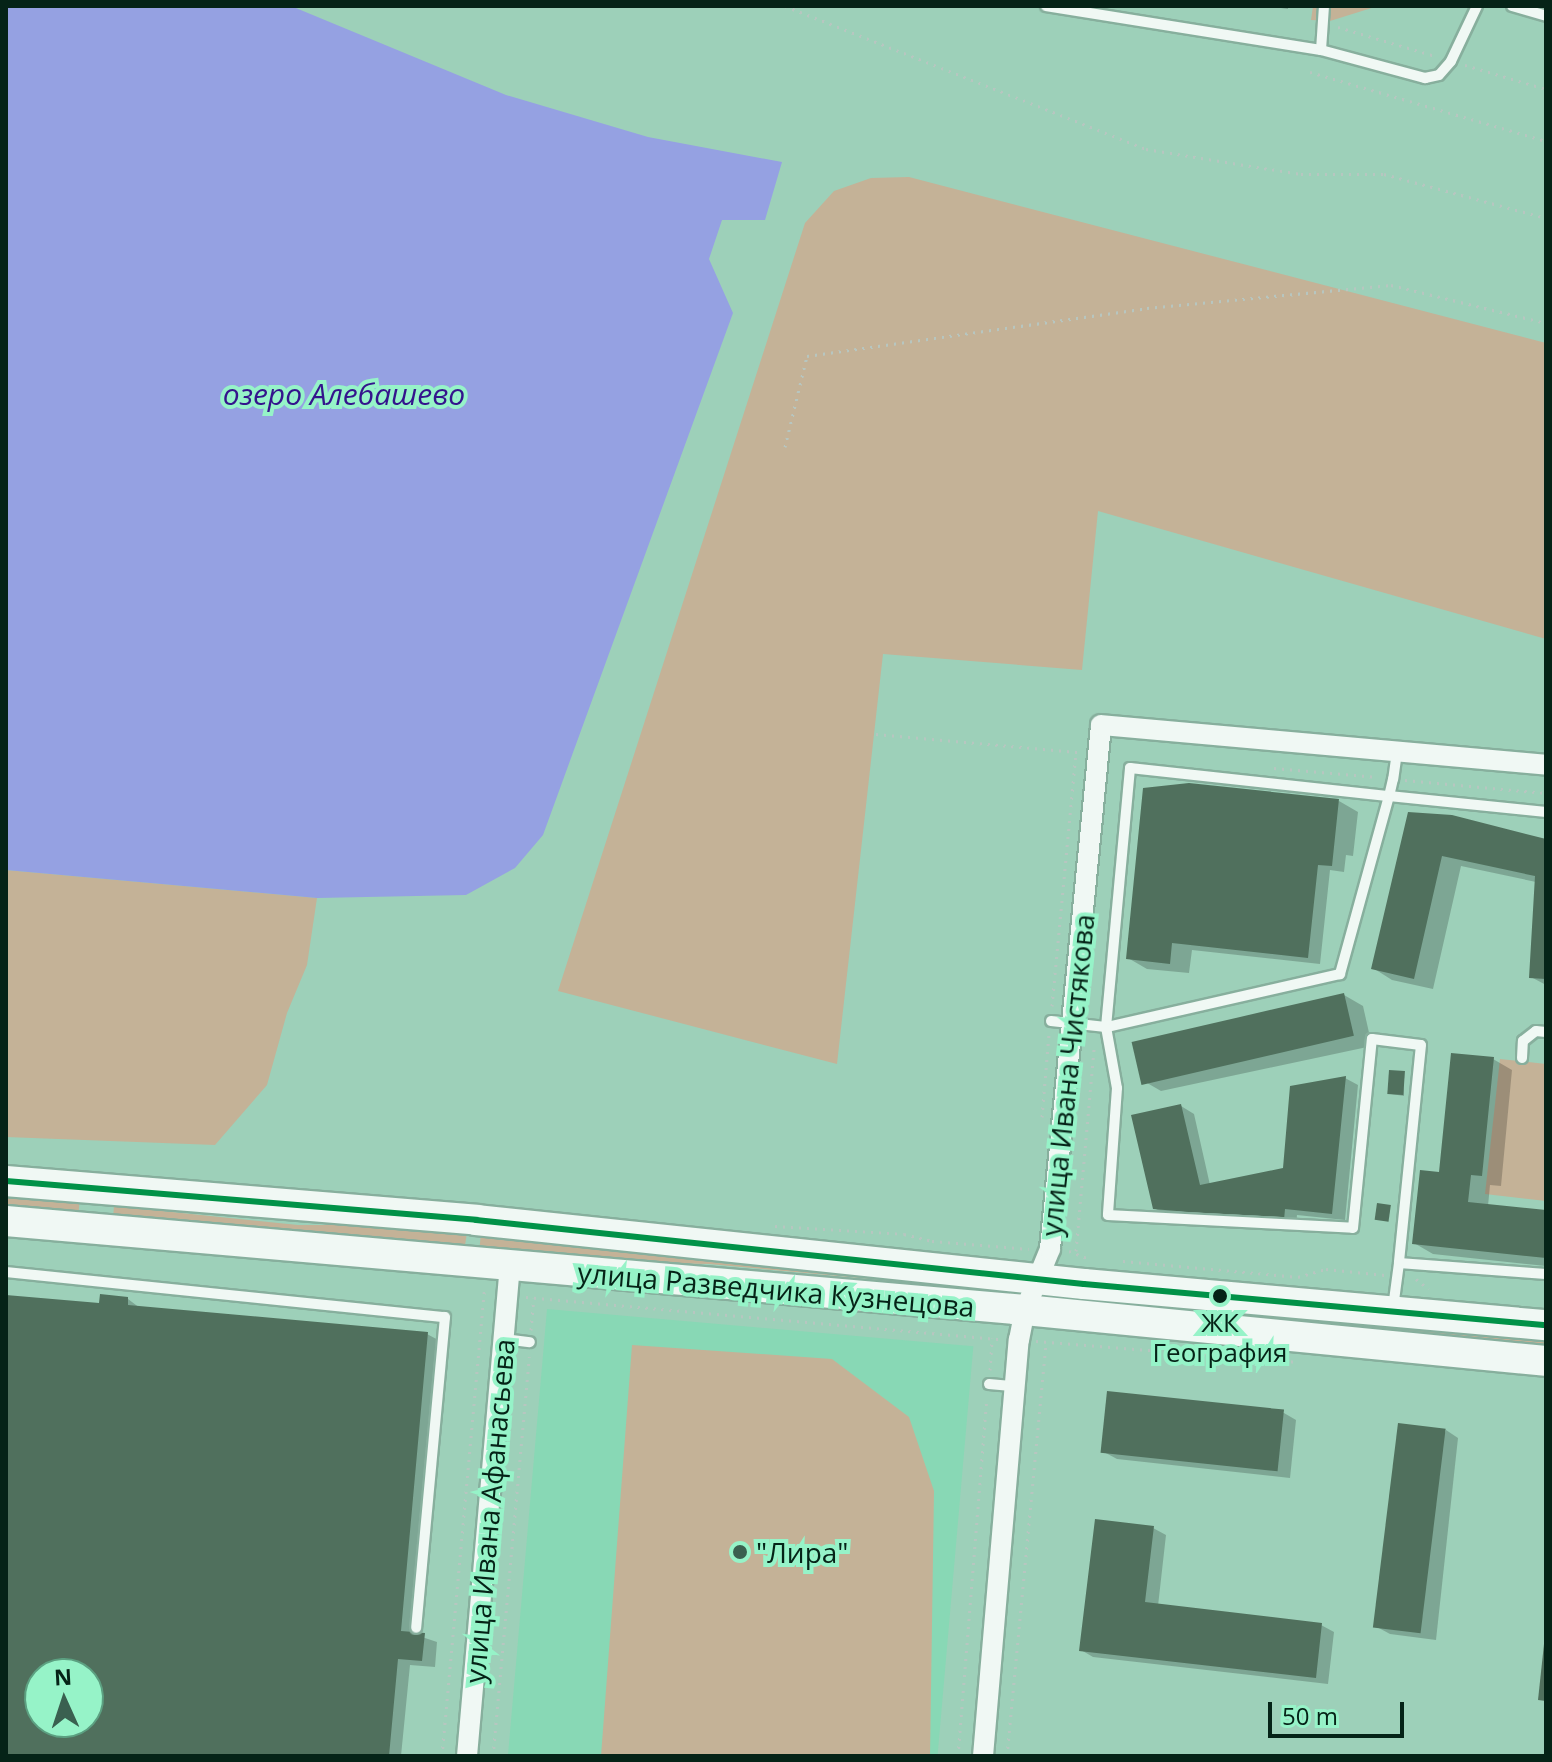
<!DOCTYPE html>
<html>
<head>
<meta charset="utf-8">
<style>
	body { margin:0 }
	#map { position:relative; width:1552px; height:1762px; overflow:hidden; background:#9dd0b9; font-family:"Open Sans",sans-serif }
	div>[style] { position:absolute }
	.built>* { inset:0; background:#88d8b5; transform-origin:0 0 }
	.green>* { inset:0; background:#c4b297; transform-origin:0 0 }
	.water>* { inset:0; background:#95a1e2 }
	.shadow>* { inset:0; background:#0003 }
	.building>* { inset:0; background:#50705d; transform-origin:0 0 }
	.path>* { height:3px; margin-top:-1.5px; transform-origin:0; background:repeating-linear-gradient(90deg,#b7c6c0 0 2px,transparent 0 8px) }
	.roads { filter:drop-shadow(2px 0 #87af9d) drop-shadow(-2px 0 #87af9d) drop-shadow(0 2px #87af9d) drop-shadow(0 -2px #87af9d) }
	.lane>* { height:10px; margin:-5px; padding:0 5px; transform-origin:5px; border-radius:5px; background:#f0f8f4 }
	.street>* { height:20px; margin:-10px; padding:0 10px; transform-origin:10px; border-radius:10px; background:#f0f8f4 }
	.secondary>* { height:30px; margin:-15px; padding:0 15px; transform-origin:15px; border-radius:15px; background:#f0f8f4 }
	.bus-1>* { height:6px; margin:-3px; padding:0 3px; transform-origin:3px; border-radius:3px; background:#019248 }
	.dots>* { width:22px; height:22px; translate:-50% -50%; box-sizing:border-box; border:4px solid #96f3c8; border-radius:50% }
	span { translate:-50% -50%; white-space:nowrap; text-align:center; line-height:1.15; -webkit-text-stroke:8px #96f3c8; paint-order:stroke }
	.bus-label { font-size:26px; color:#052317 }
	.street-label { font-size:28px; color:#052317 }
	.poi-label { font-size:28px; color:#052317 }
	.left { translate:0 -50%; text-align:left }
	.water-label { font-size:30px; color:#34148c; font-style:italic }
	.frame { position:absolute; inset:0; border:8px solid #052317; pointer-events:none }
	.north { position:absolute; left:24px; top:1658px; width:80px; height:80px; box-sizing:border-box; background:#96f3c8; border:2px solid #5ca081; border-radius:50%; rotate:357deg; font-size:22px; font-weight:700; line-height:32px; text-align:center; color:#052317 }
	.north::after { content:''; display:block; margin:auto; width:28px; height:36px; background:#3a6050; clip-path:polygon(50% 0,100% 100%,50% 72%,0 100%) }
	.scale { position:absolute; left:1268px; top:1702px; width:136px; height:36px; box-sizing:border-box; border:4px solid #052317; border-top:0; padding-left:10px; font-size:24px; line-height:28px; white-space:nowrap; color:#052317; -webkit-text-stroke:6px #96f3c8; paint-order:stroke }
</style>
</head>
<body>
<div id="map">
	<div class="built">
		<i style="left:547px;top:1309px;width:428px;height:449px;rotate:5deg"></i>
	</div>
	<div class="green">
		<i style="clip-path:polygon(1313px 6px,1378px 6px,1330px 21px,1311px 20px)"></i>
		<i style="clip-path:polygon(909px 177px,1546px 343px,1546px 639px,1098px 511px,1082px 670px,883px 654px,837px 1064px,558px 991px,805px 223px,834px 191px,871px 178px)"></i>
		<i style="clip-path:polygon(6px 870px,317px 898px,307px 965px,287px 1013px,267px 1085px,215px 1145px,6px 1137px)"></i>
		<i style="clip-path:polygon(1500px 1059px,1546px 1064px,1546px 1201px,1485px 1194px)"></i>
		<i style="left:6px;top:1193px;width:74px;height:16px;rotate:5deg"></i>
		<i style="clip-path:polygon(114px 1206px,298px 1225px,388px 1225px,467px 1233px,464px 1251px,113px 1218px)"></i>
		<i style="clip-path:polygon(481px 1234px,979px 1281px,979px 1289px,709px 1264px,577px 1261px,479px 1252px)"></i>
		<i style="clip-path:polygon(1090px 1296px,1359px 1324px,1546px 1333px,1546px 1350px,1089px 1308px)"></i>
		<i style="clip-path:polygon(632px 1345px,832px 1359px,909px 1417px,934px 1491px,930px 1756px,601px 1756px)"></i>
	</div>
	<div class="water">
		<i style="clip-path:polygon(6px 6px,291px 6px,506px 95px,648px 137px,782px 162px,765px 220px,722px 220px,709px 259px,733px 313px,543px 835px,515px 868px,466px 895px,317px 898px,6px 870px)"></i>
	</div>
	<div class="shadow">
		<i style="clip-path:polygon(1266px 6px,1288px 6px,1288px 9px)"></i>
		<i style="clip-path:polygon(1339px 801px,1358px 812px,1353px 856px,1346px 855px,1344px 872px,1330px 870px,1320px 964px,1192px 950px,1189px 973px,1147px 969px,1128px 958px)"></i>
		<i style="clip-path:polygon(1410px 815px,1546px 841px,1546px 985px,1531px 977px,1536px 882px,1461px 866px,1433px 989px,1392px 980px,1373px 968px)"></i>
		<i style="clip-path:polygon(1344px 995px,1363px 1006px,1372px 1046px,1161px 1091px,1142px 1080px)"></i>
		<i style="clip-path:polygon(1493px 1059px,1512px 1070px,1501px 1186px,1490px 1185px,1488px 1206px,1546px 1212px,1546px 1266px,1433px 1254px,1414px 1243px)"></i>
		<i style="clip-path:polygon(1404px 1073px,1404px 1096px,1391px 1094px)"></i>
		<i style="clip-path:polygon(1345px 1078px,1358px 1085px,1345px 1220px,1297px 1215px,1296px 1226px,1167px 1215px,1154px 1208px,1181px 1106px,1194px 1114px,1210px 1185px,1285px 1169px)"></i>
		<i style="clip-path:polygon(evenodd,6px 1297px,101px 1305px,128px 1299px,140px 1308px,427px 1334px,440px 1341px,413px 1634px,437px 1642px,435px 1667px,410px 1665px,401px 1756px,6px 1756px,6px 1297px,40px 1674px,88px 1674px,88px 1722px,40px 1722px,40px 1674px)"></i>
		<i style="clip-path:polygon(1284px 1413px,1296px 1420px,1290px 1478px,1117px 1459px,1104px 1452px)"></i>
		<i style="clip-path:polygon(1446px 1430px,1458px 1438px,1436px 1640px,1390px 1634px,1377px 1627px)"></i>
		<i style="clip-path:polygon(1153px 1528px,1166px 1535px,1158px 1606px,1321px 1625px,1334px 1632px,1328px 1684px,1093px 1657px,1081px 1650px)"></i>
	</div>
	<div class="building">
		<i style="clip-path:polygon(1189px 783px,1339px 799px,1332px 866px,1318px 865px,1308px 958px,1172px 943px,1170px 964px,1126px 959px,1143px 788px)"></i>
		<i style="clip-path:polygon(1408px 812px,1452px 815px,1546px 839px,1546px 979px,1529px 978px,1535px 876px,1442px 856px,1414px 979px,1371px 969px)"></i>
		<i style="left:1344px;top:993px;width:44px;height:218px;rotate:77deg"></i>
		<i style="clip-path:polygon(1451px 1053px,1494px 1057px,1482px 1176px,1471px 1175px,1468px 1202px,1546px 1210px,1546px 1258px,1412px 1244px,1420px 1170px,1439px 1172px)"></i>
		<i style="left:1389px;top:1070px;width:16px;height:24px;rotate:4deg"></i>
		<i style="clip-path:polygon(1346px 1076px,1332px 1214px,1285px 1209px,1284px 1220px,1153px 1209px,1131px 1115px,1181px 1104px,1200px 1185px,1283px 1168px,1290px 1086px)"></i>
		<i style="left:1377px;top:1203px;width:14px;height:17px;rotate:8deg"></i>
		<i style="clip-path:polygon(evenodd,100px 1294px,128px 1297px,128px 1305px,428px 1332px,401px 1631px,425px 1633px,422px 1661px,398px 1659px,389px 1756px,6px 1756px,6px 1295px,99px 1303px,100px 1294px,40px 1674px,88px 1674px,88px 1722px,40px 1722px,40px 1674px)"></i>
		<i style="left:1107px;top:1391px;width:178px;height:62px;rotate:6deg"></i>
		<i style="left:1398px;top:1423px;width:48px;height:206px;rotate:7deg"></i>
		<i style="clip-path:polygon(1095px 1519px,1154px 1526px,1145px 1602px,1322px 1623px,1316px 1678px,1079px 1651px)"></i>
		<i style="clip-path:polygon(1544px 1644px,1546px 1644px,1546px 1701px,1538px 1700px)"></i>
	</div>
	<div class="path">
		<i style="left:785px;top:6px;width:388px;rotate:21.6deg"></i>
		<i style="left:1146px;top:149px;width:157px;rotate:9.2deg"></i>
		<i style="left:1301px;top:174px;width:83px"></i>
		<i style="left:1384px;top:174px;width:168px;rotate:15.2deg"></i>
		<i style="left:1338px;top:27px;width:101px;rotate:16.6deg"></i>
		<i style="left:1465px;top:65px;width:84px;rotate:16.5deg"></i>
		<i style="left:1310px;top:72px;width:246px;rotate:16.3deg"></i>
		<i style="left:785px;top:447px;width:94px;rotate:-76.4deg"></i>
		<i style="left:807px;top:356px;width:343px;rotate:-8deg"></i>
		<i style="left:1147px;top:308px;width:245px;rotate:-5.4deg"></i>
		<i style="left:1391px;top:285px;width:160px;rotate:13.8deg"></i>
		<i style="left:876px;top:734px;width:204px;rotate:5.1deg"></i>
		<i style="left:1274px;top:768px;width:104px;rotate:4.9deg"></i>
		<i style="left:1405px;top:780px;width:142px;rotate:5.3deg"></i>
		<i style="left:1052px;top:1006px;width:255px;rotate:-84.6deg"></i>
		<i style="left:1042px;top:1117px;width:84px;rotate:-85.2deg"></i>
		<i style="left:775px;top:1226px;width:129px;rotate:3.5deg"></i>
		<i style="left:904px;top:1234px;width:29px;rotate:14deg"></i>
		<i style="left:932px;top:1241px;width:97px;rotate:4.7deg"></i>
		<i style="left:1069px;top:1251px;width:19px;rotate:21deg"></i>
		<i style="left:1076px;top:1251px;width:204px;rotate:-84.9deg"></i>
		<i style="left:1123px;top:1261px;width:176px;rotate:5.2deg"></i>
		<i style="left:1298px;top:1277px;width:29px;rotate:-16deg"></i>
		<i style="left:1326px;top:1269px;width:59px;rotate:5.8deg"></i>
		<i style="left:1416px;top:1279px;width:16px;rotate:38deg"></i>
		<i style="left:526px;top:1297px;width:476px;rotate:5.1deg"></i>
		<i style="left:531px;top:1330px;width:32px;rotate:-85deg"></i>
		<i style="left:1036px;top:1341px;width:260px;rotate:4.6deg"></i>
		<i style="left:990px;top:1370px;width:32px;rotate:-86deg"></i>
		<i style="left:442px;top:1756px;width:468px;rotate:-84.8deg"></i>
		<i style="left:493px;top:1756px;width:401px;rotate:-84.8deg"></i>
		<i style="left:958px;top:1756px;width:359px;rotate:-85.4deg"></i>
		<i style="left:1007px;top:1756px;width:416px;rotate:-84.6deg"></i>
	</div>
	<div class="roads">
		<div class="lane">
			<i style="left:1046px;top:6px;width:278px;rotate:9.1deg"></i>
			<i style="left:1321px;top:50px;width:108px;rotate:15.1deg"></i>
			<i style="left:1425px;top:78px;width:14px;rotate:-12deg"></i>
			<i style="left:1439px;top:75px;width:18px;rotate:-49deg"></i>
			<i style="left:1451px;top:61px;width:61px;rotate:-64.7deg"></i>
			<i style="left:1512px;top:6px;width:35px;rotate:16deg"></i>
			<i style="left:1321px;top:50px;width:44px;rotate:-86.1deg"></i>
			<i style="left:1397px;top:752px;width:27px;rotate:98deg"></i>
			<i style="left:1393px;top:779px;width:17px;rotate:103deg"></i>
			<i style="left:1389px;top:796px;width:185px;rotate:105.4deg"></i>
			<i style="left:1340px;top:974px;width:240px;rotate:167.2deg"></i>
			<i style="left:1106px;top:1027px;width:260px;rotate:-84.7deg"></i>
			<i style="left:1130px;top:768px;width:261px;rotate:6.2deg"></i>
			<i style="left:1389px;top:796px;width:158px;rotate:5.8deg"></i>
			<i style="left:1051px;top:1021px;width:55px;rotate:6.2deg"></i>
			<i style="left:1106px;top:1027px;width:62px;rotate:79.8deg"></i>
			<i style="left:1117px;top:1088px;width:127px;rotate:94.1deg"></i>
			<i style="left:1108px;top:1215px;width:245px;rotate:3deg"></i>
			<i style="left:1353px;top:1228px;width:190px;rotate:-84.3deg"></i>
			<i style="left:1372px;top:1039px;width:49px;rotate:7deg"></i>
			<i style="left:1421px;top:1045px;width:219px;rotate:95.8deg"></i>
			<i style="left:1399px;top:1263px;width:147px;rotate:4.3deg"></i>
			<i style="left:1522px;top:1058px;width:17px;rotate:-87deg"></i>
			<i style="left:1523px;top:1041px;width:16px;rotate:-38deg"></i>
			<i style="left:1536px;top:1031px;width:10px;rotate:6deg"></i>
			<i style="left:6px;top:1272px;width:441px;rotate:5.9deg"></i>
			<i style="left:445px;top:1317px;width:312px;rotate:95.3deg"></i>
			<i style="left:1393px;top:1308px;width:45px;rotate:-82.4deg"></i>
			<i style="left:504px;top:1339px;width:26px;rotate:7deg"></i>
			<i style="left:989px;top:1384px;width:25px;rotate:5deg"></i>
		</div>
		<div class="street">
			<i style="left:467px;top:1756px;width:491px;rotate:-85deg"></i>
			<i style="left:983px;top:1756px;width:418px;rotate:-85.1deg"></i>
			<i style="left:1019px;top:1340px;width:31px;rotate:-79deg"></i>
			<i style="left:1025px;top:1310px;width:66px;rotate:-67.7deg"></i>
			<i style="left:1050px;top:1249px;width:526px;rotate:-84.44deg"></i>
			<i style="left:1101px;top:725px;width:447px;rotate:5.1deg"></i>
		</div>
		<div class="secondary">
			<i style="left:6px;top:1181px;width:472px;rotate:4.7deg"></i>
			<i style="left:476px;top:1220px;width:611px;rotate:6.01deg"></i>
			<i style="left:1084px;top:1284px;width:464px;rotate:5.1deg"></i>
			<i style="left:6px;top:1221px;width:1023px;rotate:4.99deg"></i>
			<i style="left:1025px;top:1310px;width:523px;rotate:5.59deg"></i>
		</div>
	</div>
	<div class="bus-1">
		<i style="left:6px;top:1181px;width:472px;rotate:4.7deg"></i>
		<i style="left:476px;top:1220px;width:611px;rotate:6.01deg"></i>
		<i style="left:1084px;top:1284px;width:464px;rotate:5.1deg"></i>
	</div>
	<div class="dots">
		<i style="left:1220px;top:1296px;background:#052317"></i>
		<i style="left:740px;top:1552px;background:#3a6050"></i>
	</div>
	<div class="bus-label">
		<span style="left:1220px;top:1338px">ЖК<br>География</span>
	</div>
	<div class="street-label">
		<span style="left:1067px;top:1075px;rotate:-84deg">улица Ивана Чистякова</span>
		<span style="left:776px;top:1289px;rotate:5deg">улица Разведчика Кузнецова</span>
		<span style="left:489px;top:1511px;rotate:-85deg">улица Ивана Афанасьева</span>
	</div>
	<div class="poi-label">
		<span class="left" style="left:756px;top:1552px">"Лира"</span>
	</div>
	<div class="water-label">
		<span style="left:344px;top:394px">озеро Алебашево</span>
	</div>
	<div class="frame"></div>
	<div class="north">N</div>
	<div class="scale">50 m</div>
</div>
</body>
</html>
